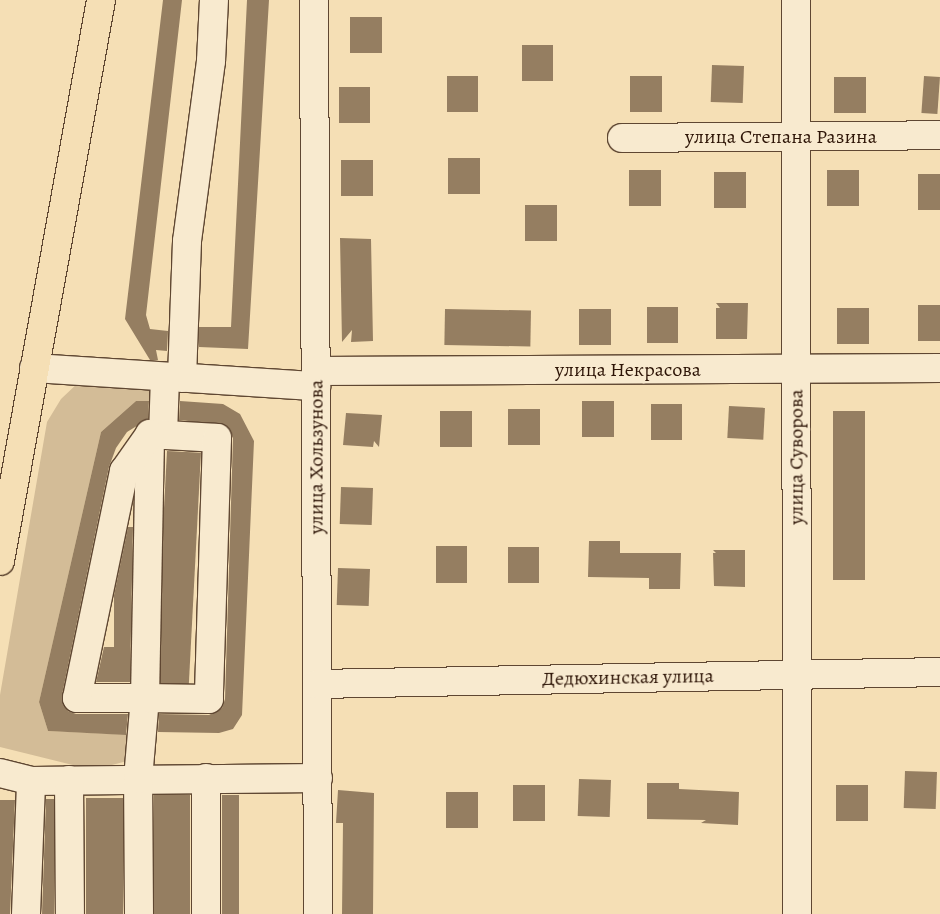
<!DOCTYPE html>
<html>
<head>
<meta charset="utf-8">
<style>
	body { margin:0 }
	#map { position:relative; width:940px; height:914px; overflow:hidden; background:#f5dfb5; font-family:Alegreya,serif }
	div>[style] { position:absolute }
	.green>* { inset:0; background:#d3bc97 }
	.building>* { inset:0; background:#957e61; transform-origin:0 0 }
	.roads { filter:drop-shadow(1px 0 #5f4732) drop-shadow(-1px 0 #5f4732) drop-shadow(0 1px #5f4732) drop-shadow(0 -1px #5f4732) }
	.minor>* { height:28px; margin:-14px; padding:0 14px; transform-origin:14px; border-radius:14px; background:#f8eacf }
	.major>* { height:28px; margin:-14px; padding:0 14px; transform-origin:14px; border-radius:14px; background:#f5dfb5 }
	span { translate:-50% -50%; white-space:nowrap; text-align:center; line-height:1.15; -webkit-text-stroke:4px #f8eacf; paint-order:stroke }
	.street-label { font-size:20px; color:#2d1406 }
</style>
</head>
<body>
<div id="map">
	<div class="green">
		<i style="clip-path:polygon(79px 382px,148px 387px,156px 402px,136px 401px,101px 432px,39px 702px,48px 731px,133px 735px,127px 761px,93px 770px,0 747px,0 695px,47px 422px,61px 399px)"></i>
	</div>
	<div class="building">
		<i style="clip-path:polygon(163px 0,182px 0,146px 315px,150px 329px,168px 331px,167px 351px,156px 350px,158px 360px,150px 360px,125px 319px)"></i>
		<i style="clip-path:polygon(247px 0,269px 0,248px 349px,199px 347px,199px 327px,231px 327px)"></i>
		<i style="left:350px;top:17px;width:32px;height:36px"></i>
		<i style="left:522px;top:45px;width:31px;height:36px"></i>
		<i style="left:712px;top:65px;width:32px;height:37px;rotate:2deg"></i>
		<i style="left:447px;top:76px;width:31px;height:36px"></i>
		<i style="left:630px;top:76px;width:32px;height:36px"></i>
		<i style="left:924px;top:76px;width:16px;height:37px;rotate:4deg"></i>
		<i style="left:834px;top:77px;width:32px;height:36px"></i>
		<i style="left:339px;top:87px;width:31px;height:36px"></i>
		<i style="left:448px;top:158px;width:32px;height:36px"></i>
		<i style="left:341px;top:160px;width:32px;height:36px"></i>
		<i style="left:629px;top:170px;width:32px;height:36px"></i>
		<i style="left:827px;top:170px;width:32px;height:36px"></i>
		<i style="left:714px;top:172px;width:32px;height:36px"></i>
		<i style="left:918px;top:174px;width:22px;height:36px"></i>
		<i style="left:525px;top:205px;width:32px;height:36px"></i>
		<i style="clip-path:polygon(340px 238px,371px 239px,373px 341px,351px 342px,352px 330px,342px 342px)"></i>
		<i style="clip-path:polygon(716px 303px,748px 303px,747px 339px,716px 339px,716px 308px,720px 308px)"></i>
		<i style="left:918px;top:305px;width:22px;height:36px"></i>
		<i style="left:647px;top:307px;width:31px;height:36px"></i>
		<i style="left:837px;top:308px;width:32px;height:36px"></i>
		<i style="left:445px;top:309px;width:86px;height:36px;rotate:1deg"></i>
		<i style="left:579px;top:309px;width:32px;height:36px"></i>
		<i style="clip-path:polygon(136px 401px,149px 401px,148px 419px,127px 432px,116px 448px,109px 467px,62px 695px,68px 711px,76px 714px,128px 714px,126px 735px,48px 731px,39px 702px,101px 432px)"></i>
		<i style="clip-path:polygon(180px 401px,223px 404px,240px 414px,254px 441px,242px 715px,233px 729px,219px 733px,158px 732px,159px 714px,209px 715px,222px 708px,225px 699px,233px 438px,225px 425px,179px 420px)"></i>
		<i style="left:582px;top:401px;width:32px;height:36px"></i>
		<i style="left:651px;top:404px;width:31px;height:36px"></i>
		<i style="left:729px;top:406px;width:36px;height:32px;rotate:3deg"></i>
		<i style="left:508px;top:409px;width:32px;height:36px"></i>
		<i style="left:440px;top:411px;width:32px;height:36px"></i>
		<i style="left:833px;top:411px;width:32px;height:169px"></i>
		<i style="clip-path:polygon(346px 413px,382px 415px,379px 447px,374px 441px,373px 447px,343px 445px)"></i>
		<i style="left:167px;top:451px;width:34px;height:232px;rotate:3deg"></i>
		<i style="left:341px;top:487px;width:32px;height:37px;rotate:2deg"></i>
		<i style="clip-path:polygon(128px 527px,133px 527px,130px 682px,96px 682px,104px 647px,114px 647px,114px 595px)"></i>
		<i style="clip-path:polygon(589px 541px,620px 541px,620px 553px,681px 553px,680px 589px,649px 589px,649px 578px,588px 577px)"></i>
		<i style="left:436px;top:546px;width:31px;height:37px"></i>
		<i style="left:508px;top:547px;width:31px;height:36px"></i>
		<i style="clip-path:polygon(713px 550px,745px 550px,745px 587px,714px 586px,713px 553px,716px 553px)"></i>
		<i style="left:338px;top:568px;width:32px;height:37px;rotate:2deg"></i>
		<i style="left:905px;top:771px;width:32px;height:37px;rotate:2deg"></i>
		<i style="left:579px;top:779px;width:32px;height:37px;rotate:2deg"></i>
		<i style="clip-path:polygon(647px 783px,679px 783px,679px 789px,739px 792px,738px 825px,701px 823px,706px 820px,647px 819px)"></i>
		<i style="left:513px;top:785px;width:32px;height:36px"></i>
		<i style="left:836px;top:785px;width:32px;height:36px"></i>
		<i style="clip-path:polygon(338px 790px,374px 793px,373px 914px,342px 914px,343px 823px,336px 823px)"></i>
		<i style="left:446px;top:792px;width:32px;height:36px"></i>
		<i style="left:154px;top:795px;width:36px;height:119px"></i>
		<i style="left:222px;top:795px;width:17px;height:119px"></i>
		<i style="left:86px;top:798px;width:37px;height:116px"></i>
		<i style="clip-path:polygon(46px 799px,54px 799px,54px 914px,42px 914px)"></i>
		<i style="clip-path:polygon(0 800px,15px 800px,10px 914px,0 914px)"></i>
	</div>
	<div class="roads">
		<div class="minor">
			<i style="left:314px;top:0;width:914px;rotate:89.75deg"></i>
			<i style="left:796px;top:0;width:914px;rotate:89.94deg"></i>
			<i style="left:622px;top:138px;width:318px;rotate:-0.5deg"></i>
			<i style="left:34px;top:368px;width:283px;rotate:3.7deg"></i>
			<i style="left:316px;top:371px;width:624px;rotate:-0.28deg"></i>
			<i style="left:182px;top:378px;width:137px;rotate:-87.9deg"></i>
			<i style="left:187px;top:241px;width:182px;rotate:-82.4deg"></i>
			<i style="left:211px;top:61px;width:61px;rotate:-87.2deg"></i>
			<i style="left:163px;top:435px;width:58px;rotate:-88deg"></i>
			<i style="left:317px;top:684px;width:623px;rotate:-1.1deg"></i>
			<i style="left:0;top:773px;width:32px;rotate:14deg"></i>
			<i style="left:31px;top:781px;width:287px;rotate:-0.6deg"></i>
			<i style="left:206px;top:778px;width:136px;rotate:90deg"></i>
			<i style="left:69px;top:780px;width:134px;rotate:89.6deg"></i>
			<i style="left:26px;top:914px;width:133px;rotate:-87.8deg"></i>
			<i style="left:139px;top:914px;width:135px;rotate:-90.4deg"></i>
			<i style="left:138px;top:779px;width:81px;rotate:-85.1deg"></i>
			<i style="left:145px;top:698px;width:264px;rotate:-88.9deg"></i>
			<i style="left:150px;top:434px;width:67px;rotate:3.4deg"></i>
			<i style="left:217px;top:438px;width:261px;rotate:91.8deg"></i>
			<i style="left:209px;top:699px;width:64px;rotate:-179.1deg"></i>
			<i style="left:145px;top:698px;width:68px;rotate:180deg"></i>
			<i style="left:77px;top:698px;width:232px;rotate:-78.3deg"></i>
			<i style="left:124px;top:471px;width:45px;rotate:-54.9deg"></i>
		</div>
		<div class="major">
			<i style="left:0;top:561px;width:570px;rotate:-79.79deg"></i>
		</div>
	</div>
	<div class="street-label">
		<span style="left:781px;top:136px">улица Степана Разина</span>
		<span style="left:628px;top:369px">улица Некрасова</span>
		<span style="left:316px;top:457px;rotate:-90deg">улица Хользунова</span>
		<span style="left:796px;top:457px;rotate:-90deg">улица Суворова</span>
		<span style="left:628px;top:677px;rotate:-1deg">Дедюхинская улица</span>
	</div>
</div>
</body>
</html>
